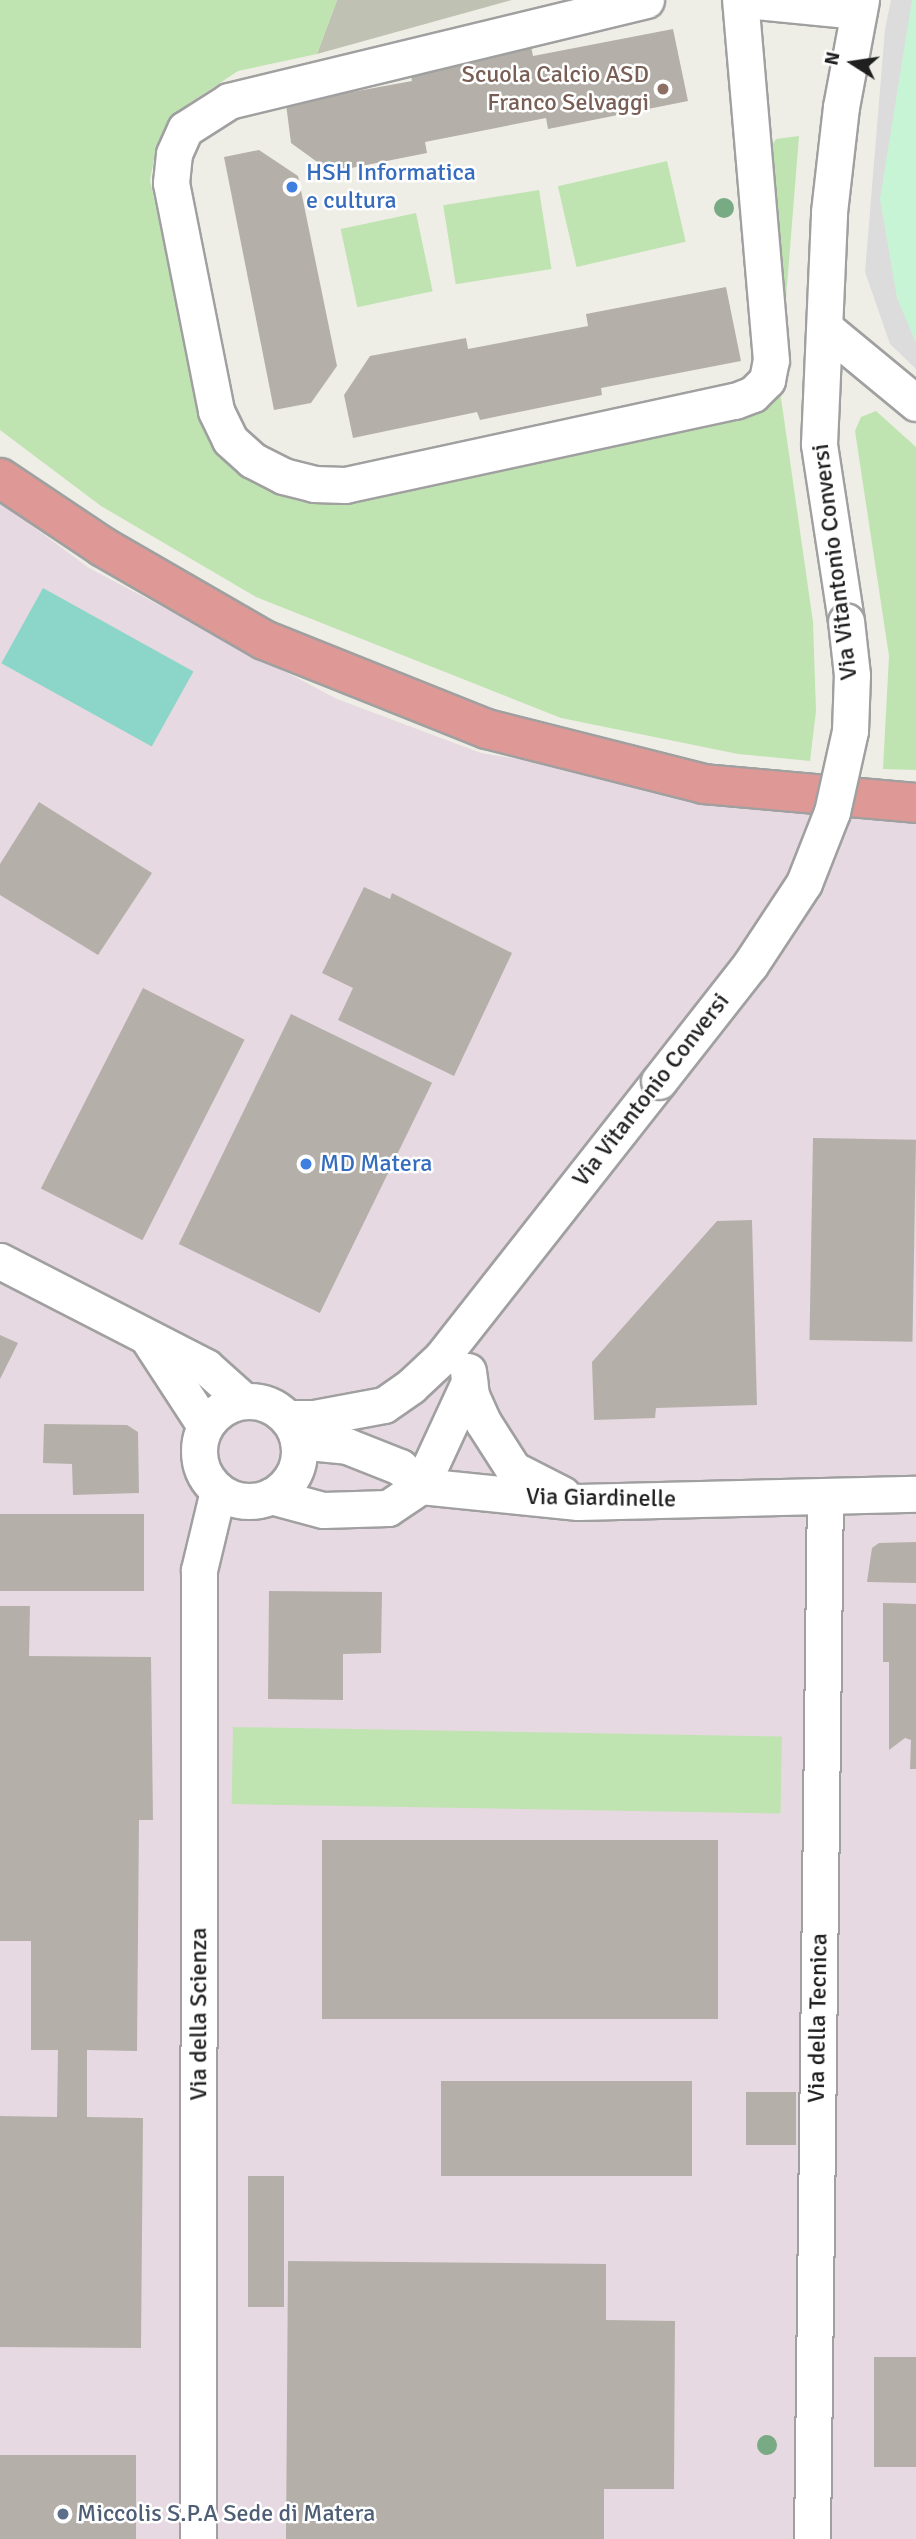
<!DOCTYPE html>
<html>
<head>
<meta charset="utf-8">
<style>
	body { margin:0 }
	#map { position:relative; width:916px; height:2539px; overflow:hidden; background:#efeee6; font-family:Signika,sans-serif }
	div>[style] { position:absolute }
	.residential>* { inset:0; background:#dddcdc }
	.industrial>* { inset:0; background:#e7d9e1 }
	.construction>* { inset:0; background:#bfc2b2 }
	.grass>* { inset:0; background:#bfe4b1; transform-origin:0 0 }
	.park>* { inset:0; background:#c7f4d5 }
	.pitch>* { inset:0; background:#8cd6c9; transform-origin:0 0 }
	.building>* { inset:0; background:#b4b0a9; transform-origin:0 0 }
	.roads { filter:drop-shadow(2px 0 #a0a0a0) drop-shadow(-2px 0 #a0a0a0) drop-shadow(0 2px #a0a0a0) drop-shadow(0 -2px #a0a0a0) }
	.street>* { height:35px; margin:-17.5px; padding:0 17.5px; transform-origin:17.5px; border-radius:17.5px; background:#fff }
	.street>.ring { margin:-17.5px; padding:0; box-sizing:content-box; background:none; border:35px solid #fff; border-radius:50% }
	.highway>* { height:38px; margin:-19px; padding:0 19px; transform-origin:19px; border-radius:19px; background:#de9895 }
	.bridges { filter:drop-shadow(2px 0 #a0a0a0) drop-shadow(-2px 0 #a0a0a0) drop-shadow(0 2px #a0a0a0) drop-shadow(0 -2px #a0a0a0) }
	.street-bridge>* { height:35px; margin:-17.5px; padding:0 17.5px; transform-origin:17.5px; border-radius:17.5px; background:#fff }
	.trees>* { width:20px; height:20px; margin:-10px; border-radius:50%; background:#78aa83 }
	.dots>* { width:19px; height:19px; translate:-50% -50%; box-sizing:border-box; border:4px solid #fff; border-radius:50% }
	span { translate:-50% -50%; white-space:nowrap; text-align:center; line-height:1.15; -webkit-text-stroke:5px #fff; paint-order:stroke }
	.education-label { font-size:24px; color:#785e54 }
	.right { translate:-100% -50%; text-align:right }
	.shop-label { font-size:24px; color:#366cbe }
	.left { translate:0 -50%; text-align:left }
	.street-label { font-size:24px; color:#1f1f1f }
	.service-label { font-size:24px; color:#4e5e75 }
	.north { position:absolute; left:818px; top:28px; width:70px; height:70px; -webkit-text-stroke:5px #fff; paint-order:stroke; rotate:282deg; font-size:19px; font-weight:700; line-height:28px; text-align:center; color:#1f1f1f }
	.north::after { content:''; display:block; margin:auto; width:24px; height:32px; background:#1f1f1f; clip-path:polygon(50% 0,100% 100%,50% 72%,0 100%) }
</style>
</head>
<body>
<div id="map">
	<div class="residential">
		<i style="clip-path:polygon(891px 0,916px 0,916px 369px,890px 344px,865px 272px,885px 29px)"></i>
	</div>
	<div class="industrial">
		<i style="clip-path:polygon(0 502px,89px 568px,337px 699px,481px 753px,916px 824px,916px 2539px,0 2539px)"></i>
	</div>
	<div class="construction">
		<i style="clip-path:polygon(337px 0,512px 0,317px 54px)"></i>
	</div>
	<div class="grass">
		<i style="clip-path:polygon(0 0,337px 0,317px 54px,238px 71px,188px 104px,157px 144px,150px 180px,199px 406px,278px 483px,779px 384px,813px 622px,816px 711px,810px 761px,738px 754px,561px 718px,256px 597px,101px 506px,0 430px)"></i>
		<i style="clip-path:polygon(799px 136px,783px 336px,755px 172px,776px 139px)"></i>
		<i style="left:667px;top:161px;width:83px;height:112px;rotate:77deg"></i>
		<i style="left:539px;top:190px;width:80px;height:97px;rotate:81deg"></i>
		<i style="left:416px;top:213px;width:80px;height:77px;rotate:78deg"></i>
		<i style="clip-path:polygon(876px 411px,916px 447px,916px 770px,883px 769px,889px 656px,855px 431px,861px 417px)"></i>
		<i style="left:233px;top:1727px;width:549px;height:77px;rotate:1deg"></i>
	</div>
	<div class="park">
		<i style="clip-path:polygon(912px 0,916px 0,916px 343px,897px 298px,880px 199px)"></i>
	</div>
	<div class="pitch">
		<i style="left:43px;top:588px;width:172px;height:86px;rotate:29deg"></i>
	</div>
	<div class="building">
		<i style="clip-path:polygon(673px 29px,688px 101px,548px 129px,546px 118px,425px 142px,427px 153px,331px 172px,291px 143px,286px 104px,412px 81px,410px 70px,531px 46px,533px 56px)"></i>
		<i style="clip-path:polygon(259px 150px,298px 176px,337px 366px,311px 403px,274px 410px,224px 157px)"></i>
		<i style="clip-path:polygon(726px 287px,741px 361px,601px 388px,602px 395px,480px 420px,477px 412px,353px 438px,344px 395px,370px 356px,466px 338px,468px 349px,588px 326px,586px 314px)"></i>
		<i style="clip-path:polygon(39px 802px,152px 873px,98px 955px,0 895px,0 864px)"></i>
		<i style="clip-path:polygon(364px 887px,390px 899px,392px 893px,512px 953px,454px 1076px,338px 1020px,353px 988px,322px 973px)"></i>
		<i style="left:143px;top:988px;width:114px;height:225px;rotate:27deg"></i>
		<i style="left:291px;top:1014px;width:157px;height:256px;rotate:26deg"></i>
		<i style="left:813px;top:1138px;width:103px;height:202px;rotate:1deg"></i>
		<i style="clip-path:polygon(752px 1220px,757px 1405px,656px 1408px,655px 1418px,594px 1420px,592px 1362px,717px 1221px)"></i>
		<i style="clip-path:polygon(0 1335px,18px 1343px,0 1379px)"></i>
		<i style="clip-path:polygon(44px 1424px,127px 1425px,138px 1432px,139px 1493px,73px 1495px,72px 1464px,43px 1463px)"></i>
		<i style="left:0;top:1514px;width:144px;height:77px"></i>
		<i style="clip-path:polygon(916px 1542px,916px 1583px,867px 1582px,872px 1548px,879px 1543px)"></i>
		<i style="clip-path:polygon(269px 1591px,382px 1592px,381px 1653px,343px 1654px,343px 1700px,268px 1699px)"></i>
		<i style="clip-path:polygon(883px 1603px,916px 1604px,916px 1769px,910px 1769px,911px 1740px,905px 1738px,889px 1750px,889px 1662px,883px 1662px)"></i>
		<i style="clip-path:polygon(0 1606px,30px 1606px,29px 1656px,151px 1657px,153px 1820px,139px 1820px,137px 2051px,87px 2050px,87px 2117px,143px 2118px,141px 2348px,0 2347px,0 2116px,57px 2117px,58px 2050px,31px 2050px,31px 1941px,0 1941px)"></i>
		<i style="left:322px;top:1840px;width:396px;height:179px"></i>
		<i style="left:441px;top:2081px;width:251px;height:95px"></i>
		<i style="left:746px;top:2092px;width:50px;height:53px"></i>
		<i style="left:248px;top:2176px;width:36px;height:131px"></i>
		<i style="clip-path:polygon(288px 2261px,606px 2264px,606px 2320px,675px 2321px,674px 2489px,604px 2489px,604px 2539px,286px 2539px)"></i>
		<i style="left:874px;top:2357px;width:42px;height:110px"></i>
		<i style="left:0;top:2455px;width:136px;height:84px"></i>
	</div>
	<div class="roads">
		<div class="street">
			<i style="left:646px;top:0;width:429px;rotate:166.4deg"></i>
			<i style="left:229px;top:101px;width:52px;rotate:147.5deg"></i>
			<i style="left:185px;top:129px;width:27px;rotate:114deg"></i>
			<i style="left:174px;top:154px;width:29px;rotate:96deg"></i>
			<i style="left:171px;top:183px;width:232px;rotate:78.8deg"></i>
			<i style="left:216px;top:411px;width:32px;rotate:64deg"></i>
			<i style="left:230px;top:440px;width:30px;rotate:42deg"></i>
			<i style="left:252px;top:460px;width:35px;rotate:27deg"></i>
			<i style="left:283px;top:476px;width:32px;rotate:14deg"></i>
			<i style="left:314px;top:484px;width:31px;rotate:2deg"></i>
			<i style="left:345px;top:485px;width:399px;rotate:-12.2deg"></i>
			<i style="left:735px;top:401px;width:19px;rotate:-21deg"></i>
			<i style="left:753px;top:394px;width:20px;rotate:-45deg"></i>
			<i style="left:767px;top:380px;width:20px;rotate:-79deg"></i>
			<i style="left:771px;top:360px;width:361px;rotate:-94.9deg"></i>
			<i style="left:746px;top:0;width:113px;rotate:5.6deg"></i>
			<i style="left:825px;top:328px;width:118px;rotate:39.5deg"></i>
			<i style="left:846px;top:621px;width:179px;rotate:-98.7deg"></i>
			<i style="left:819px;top:444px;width:232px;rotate:-87.5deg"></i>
			<i style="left:829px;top:212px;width:106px;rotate:-83.5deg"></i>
			<i style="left:841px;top:107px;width:109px;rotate:-79.4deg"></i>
			<i style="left:0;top:1261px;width:232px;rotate:27.2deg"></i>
			<i style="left:206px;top:1367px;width:51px;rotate:41.8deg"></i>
			<i style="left:149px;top:1340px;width:103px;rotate:56.9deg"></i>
			<i style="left:468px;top:1371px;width:24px;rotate:83deg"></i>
			<i style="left:471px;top:1395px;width:30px;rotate:66deg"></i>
			<i style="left:483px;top:1422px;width:56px;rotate:57.4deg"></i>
			<i style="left:513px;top:1469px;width:55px;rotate:27deg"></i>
			<i class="ring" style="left:199px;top:1401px;width:65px;height:65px"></i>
			<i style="left:287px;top:1418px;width:27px"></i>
			<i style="left:314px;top:1418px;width:71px;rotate:-10.5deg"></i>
			<i style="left:384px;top:1405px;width:33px;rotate:-35deg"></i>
			<i style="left:411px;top:1386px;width:41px;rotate:-43deg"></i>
			<i style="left:441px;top:1358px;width:352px;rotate:-51.8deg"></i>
			<i style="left:298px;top:1441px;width:49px;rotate:5.8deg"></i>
			<i style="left:347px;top:1446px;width:57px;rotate:21.6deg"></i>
			<i style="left:400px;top:1467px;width:28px;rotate:42deg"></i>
			<i style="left:421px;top:1486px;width:158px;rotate:5.8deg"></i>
			<i style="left:578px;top:1502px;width:338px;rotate:-1.4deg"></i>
			<i style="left:271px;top:1496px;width:54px;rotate:15.1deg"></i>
			<i style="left:323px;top:1510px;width:65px;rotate:-1.8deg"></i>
			<i style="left:388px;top:1508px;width:40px;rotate:-34deg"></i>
			<i style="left:421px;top:1486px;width:115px;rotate:-65.2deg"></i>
			<i style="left:198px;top:2539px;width:969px;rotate:-89.94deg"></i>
			<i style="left:199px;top:1570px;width:81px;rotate:-76.5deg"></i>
			<i style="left:812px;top:2539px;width:1043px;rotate:-89.29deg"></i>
		</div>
		<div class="highway">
			<i style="left:0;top:478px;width:124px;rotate:33.8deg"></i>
			<i style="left:103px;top:547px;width:186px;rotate:30deg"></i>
			<i style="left:264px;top:640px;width:240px;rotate:21.8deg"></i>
			<i style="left:487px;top:729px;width:224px;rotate:14.2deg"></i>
			<i style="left:704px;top:784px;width:213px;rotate:5.1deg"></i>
		</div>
	</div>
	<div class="bridges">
		<div class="street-bridge">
			<i style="left:659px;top:1081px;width:147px;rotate:-51.9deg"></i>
			<i style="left:750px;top:965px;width:98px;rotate:-56.6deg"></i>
			<i style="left:804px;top:883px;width:76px;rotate:-68.5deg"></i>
			<i style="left:832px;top:812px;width:83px;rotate:-77.5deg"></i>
			<i style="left:850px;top:731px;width:56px;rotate:-88deg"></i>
			<i style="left:852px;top:675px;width:54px;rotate:-96.3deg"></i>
		</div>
	</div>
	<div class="trees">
		<i style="left:724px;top:208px"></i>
		<i style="left:767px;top:2445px"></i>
	</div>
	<div class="dots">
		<i style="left:663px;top:89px;background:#8d6e63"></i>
		<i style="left:292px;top:187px;background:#3f7fe0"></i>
		<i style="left:306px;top:1164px;background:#3f7fe0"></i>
		<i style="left:63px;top:2514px;background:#5c6f8a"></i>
	</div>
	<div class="education-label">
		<span class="right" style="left:649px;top:89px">Scuola Calcio ASD<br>Franco Selvaggi</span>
	</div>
	<div class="shop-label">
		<span class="left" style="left:306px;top:187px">HSH Informatica<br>e cultura</span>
		<span class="left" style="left:320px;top:1164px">MD Matera</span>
	</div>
	<div class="street-label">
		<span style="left:835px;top:562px;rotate:-97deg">Via Vitantonio Conversi</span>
		<span style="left:651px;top:1090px;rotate:-52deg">Via Vitantonio Conversi</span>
		<span style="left:601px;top:1498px;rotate:1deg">Via Giardinelle</span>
		<span style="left:199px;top:2014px;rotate:-90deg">Via della Scienza</span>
		<span style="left:818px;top:2018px;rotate:-89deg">Via della Tecnica</span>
	</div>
	<div class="service-label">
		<span class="left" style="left:77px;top:2514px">Miccolis S.P.A Sede di Matera</span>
	</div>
	<div class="north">N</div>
</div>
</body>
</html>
